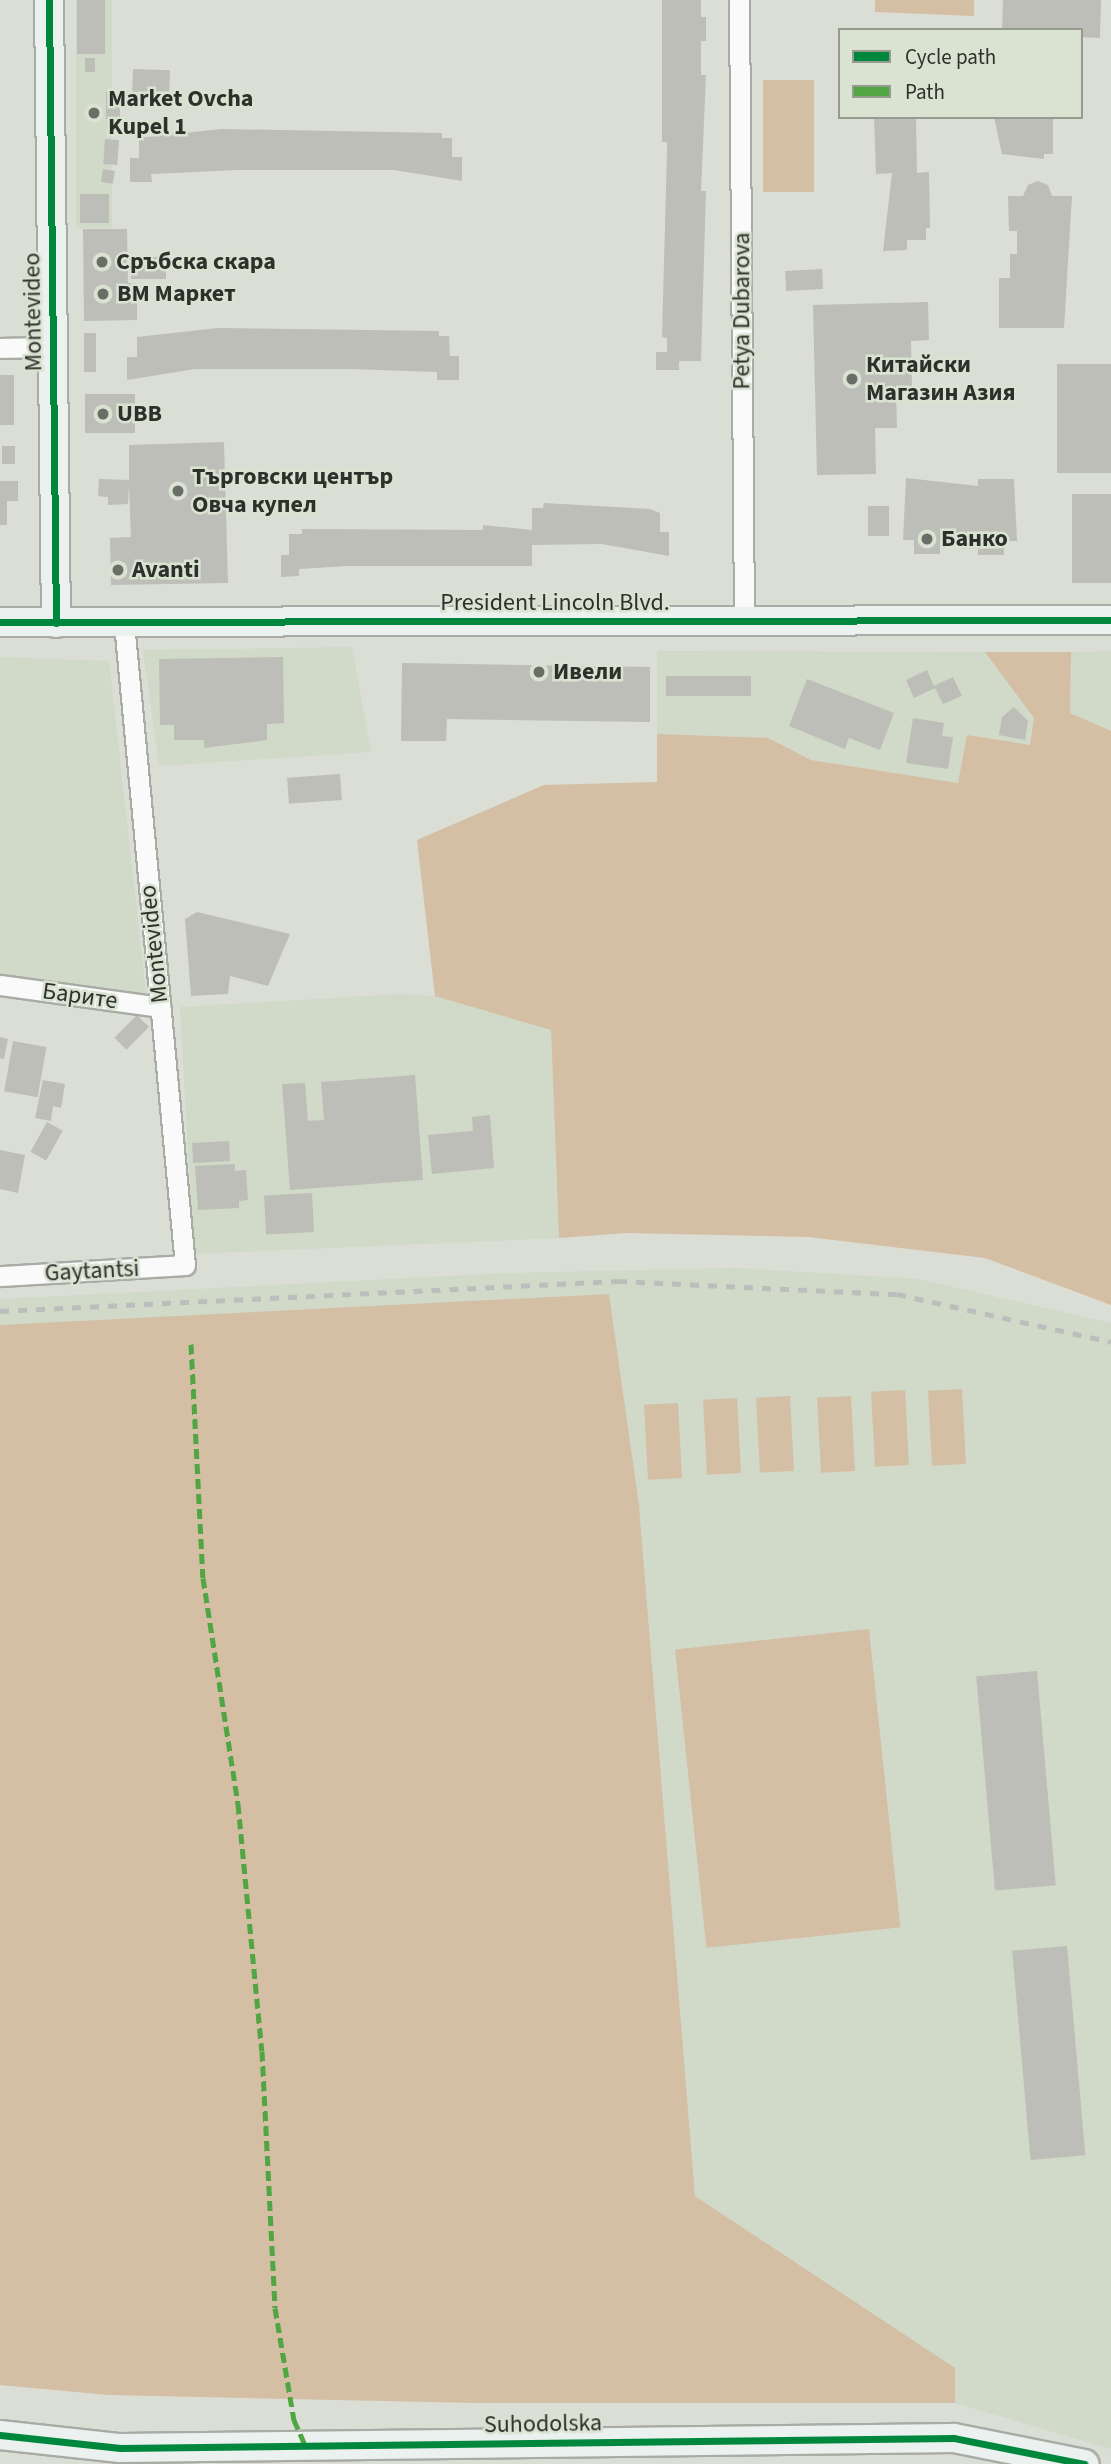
<!DOCTYPE html>
<html>
<head>
<meta charset="utf-8">
<style>
	body { margin:0 }
	#map { position:relative; width:1111px; height:2464px; overflow:hidden; background:#daded5; font-family:"Source Sans 3",sans-serif }
	div>[style] { position:absolute }
	.built>* { inset:0; background:#d1d9c8; transform-origin:0 0 }
	.green>* { inset:0; background:#d4bea4; transform-origin:0 0 }
	.building>* { inset:0; background:#bdbeb7; transform-origin:0 0 }
	.roads { filter:drop-shadow(2px 0 #a9aca5) drop-shadow(-2px 0 #a9aca5) drop-shadow(0 2px #a9aca5) drop-shadow(0 -2px #a9aca5) }
	.street>* { height:19px; margin:-9.5px; padding:0 9.5px; transform-origin:9.5px; border-radius:9.5px; background:#f9faf9 }
	.secondary>* { height:28px; margin:-14px; padding:0 14px; transform-origin:14px; border-radius:14px; background:#eaf1ee }
	.rail>* { height:5px; margin-top:-2.5px; transform-origin:0; background:repeating-linear-gradient(90deg,#bcbebb 0 9px,transparent 0 18px) }
	.quiet>* { height:5px; margin-top:-2.5px; transform-origin:0; background:repeating-linear-gradient(90deg,#52a543 0 10px,transparent 0 15px) }
	.cycleway>* { height:7px; margin:-3.5px; padding:0 3.5px; transform-origin:3.5px; border-radius:3.5px; background:#00873e }
	.dots>* { width:19px; height:19px; translate:-50% -50%; box-sizing:border-box; border:4px solid #dae2d1; border-radius:50% }
	span { translate:-50% -50%; white-space:nowrap; text-align:center; line-height:1.15; -webkit-text-stroke:5px #dae2d1; paint-order:stroke }
	.poi-label { font-size:24px; color:#2e312b; font-weight:700 }
	.left { translate:0 -50%; text-align:left }
	.street-label { font-size:24px; color:#2e312b }
	.legend { position:absolute; left:838px; top:28px; width:245px; height:91px; box-sizing:border-box; background:#dae2d1; border:2px solid #959b8f; margin:0; padding:9px 12px; list-style:none; font-size:21px; color:#2e312b }
	.legend li { display:flex; align-items:center; gap:14px; height:35px }
	.legend b { width:35px; border:2px solid #959b8f }
</style>
</head>
<body>
<div id="map">
	<div class="built">
		<i style="left:76px;top:0;width:36px;height:228px"></i>
		<i style="clip-path:polygon(352px 647px,371px 752px,159px 766px,143px 650px)"></i>
		<i style="clip-path:polygon(657px 651px,985px 652px,1034px 718px,1030px 745px,959px 783px,811px 760px,768px 738px,657px 734px)"></i>
		<i style="clip-path:polygon(1111px 651px,1111px 731px,1070px 713px,1071px 652px)"></i>
		<i style="clip-path:polygon(0 657px,109px 661px,146px 994px,0 974px)"></i>
		<i style="clip-path:polygon(400px 994px,435px 996px,551px 1030px,559px 1238px,194px 1254px,180px 1007px)"></i>
		<i style="clip-path:polygon(737px 1268px,918px 1279px,1111px 1323px,1111px 2449px,955px 2403px,955px 2368px,695px 2196px,639px 1505px,609px 1295px,0 1325px,0 1299px,508px 1273px)"></i>
	</div>
	<div class="green">
		<i style="clip-path:polygon(875px 0,974px 0,974px 16px,875px 12px)"></i>
		<i style="left:763px;top:80px;width:51px;height:112px"></i>
		<i style="clip-path:polygon(985px 652px,1071px 652px,1070px 713px,1111px 731px,1111px 1305px,985px 1258px,808px 1237px,627px 1233px,559px 1238px,551px 1030px,435px 996px,417px 840px,544px 785px,657px 782px,657px 734px,768px 738px,811px 760px,958px 783px,967px 735px,1030px 745px,1034px 718px)"></i>
		<i style="clip-path:polygon(609px 1294px,639px 1505px,695px 2196px,955px 2368px,955px 2403px,477px 2403px,109px 2395px,0 2385px,0 1325px)"></i>
		<i style="left:962px;top:1389px;width:75px;height:34px;rotate:87deg"></i>
		<i style="left:905px;top:1390px;width:75px;height:34px;rotate:87deg"></i>
		<i style="left:790px;top:1396px;width:75px;height:34px;rotate:87deg"></i>
		<i style="left:851px;top:1396px;width:75px;height:34px;rotate:87deg"></i>
		<i style="left:737px;top:1398px;width:75px;height:34px;rotate:87deg"></i>
		<i style="left:678px;top:1403px;width:75px;height:34px;rotate:87deg"></i>
		<i style="left:869px;top:1629px;width:300px;height:195px;rotate:84deg"></i>
	</div>
	<div class="building">
		<i style="left:77px;top:0;width:28px;height:54px"></i>
		<i style="clip-path:polygon(662px 0,701px 0,701px 17px,706px 17px,706px 41px,701px 41px,701px 75px,706px 75px,701px 191px,706px 191px,701px 361px,679px 361px,679px 370px,656px 370px,656px 352px,667px 352px,667px 338px,662px 337px,667px 152px,667px 142px,662px 142px)"></i>
		<i style="clip-path:polygon(1003px 0,1101px 0,1100px 38px,1081px 37px,1081px 30px,1002px 30px)"></i>
		<i style="left:85px;top:58px;width:10px;height:14px"></i>
		<i style="left:133px;top:69px;width:37px;height:23px;rotate:2deg"></i>
		<i style="left:106px;top:92px;width:14px;height:27px"></i>
		<i style="clip-path:polygon(874px 117px,916px 117px,917px 173px,929px 172px,930px 228px,926px 228px,926px 240px,907px 240px,907px 250px,883px 251px,892px 173px,876px 174px)"></i>
		<i style="clip-path:polygon(994px 117px,1053px 117px,1053px 154px,1044px 154px,1044px 159px,1002px 154px)"></i>
		<i style="clip-path:polygon(221px 129px,442px 133px,442px 138px,452px 138px,452px 157px,462px 157px,462px 181px,394px 170px,238px 170px,151px 174px,152px 182px,130px 182px,130px 158px,139px 158px,139px 138px)"></i>
		<i style="left:105px;top:139px;width:14px;height:25px;rotate:4deg"></i>
		<i style="left:103px;top:169px;width:12px;height:13px;rotate:9deg"></i>
		<i style="clip-path:polygon(1038px 181px,1048px 185px,1052px 196px,1072px 196px,1064px 328px,999px 328px,999px 278px,1010px 278px,1010px 254px,1017px 254px,1017px 231px,1009px 231px,1008px 196px,1023px 196px,1028px 185px)"></i>
		<i style="left:80px;top:194px;width:29px;height:29px"></i>
		<i style="clip-path:polygon(83px 229px,127px 229px,128px 283px,137px 283px,137px 320px,84px 321px)"></i>
		<i style="left:166px;top:257px;width:22px;height:35px;rotate:90deg"></i>
		<i style="left:822px;top:269px;width:20px;height:37px;rotate:87deg"></i>
		<i style="clip-path:polygon(928px 302px,929px 340px,911px 341px,912px 388px,896px 389px,897px 428px,875px 428px,876px 474px,817px 475px,813px 305px)"></i>
		<i style="clip-path:polygon(218px 328px,439px 331px,439px 336px,449px 336px,450px 356px,459px 356px,459px 380px,437px 380px,437px 372px,351px 369px,195px 369px,127px 380px,127px 357px,137px 357px,137px 337px)"></i>
		<i style="left:84px;top:333px;width:12px;height:39px"></i>
		<i style="left:1057px;top:364px;width:54px;height:109px"></i>
		<i style="left:0;top:375px;width:14px;height:50px"></i>
		<i style="left:85px;top:394px;width:50px;height:39px"></i>
		<i style="clip-path:polygon(224px 442px,228px 583px,111px 585px,110px 538px,131px 537px,129px 484px,128px 504px,108px 505px,108px 497px,98px 496px,99px 479px,129px 480px,129px 445px)"></i>
		<i style="left:2px;top:446px;width:13px;height:18px"></i>
		<i style="clip-path:polygon(906px 478px,978px 486px,978px 479px,1014px 479px,1017px 541px,1004px 541px,1004px 555px,978px 555px,978px 549px,961px 549px,961px 540px,940px 540px,940px 554px,914px 554px,914px 540px,903px 540px)"></i>
		<i style="clip-path:polygon(0 481px,18px 481px,18px 501px,7px 501px,7px 525px,0 525px)"></i>
		<i style="left:1072px;top:494px;width:39px;height:89px"></i>
		<i style="clip-path:polygon(544px 503px,650px 509px,660px 513px,660px 532px,669px 532px,669px 556px,602px 544px,532px 545px,532px 566px,347px 566px,299px 569px,299px 576px,281px 577px,281px 555px,289px 555px,289px 534px,302px 534px,302px 529px,483px 530px,483px 525px,532px 530px,532px 508px,543px 508px)"></i>
		<i style="left:868px;top:506px;width:21px;height:30px"></i>
		<i style="clip-path:polygon(283px 657px,284px 723px,267px 724px,267px 740px,204px 748px,204px 740px,174px 740px,174px 725px,160px 725px,159px 659px)"></i>
		<i style="clip-path:polygon(402px 663px,650px 667px,650px 722px,447px 719px,446px 741px,401px 741px)"></i>
		<i style="clip-path:polygon(927px 670px,934px 686px,953px 677px,962px 696px,943px 704px,935px 688px,914px 698px,906px 680px)"></i>
		<i style="left:666px;top:676px;width:85px;height:20px"></i>
		<i style="clip-path:polygon(807px 679px,894px 713px,880px 750px,849px 738px,845px 749px,789px 726px)"></i>
		<i style="clip-path:polygon(1014px 707px,1028px 721px,1025px 740px,999px 735px,1002px 717px)"></i>
		<i style="clip-path:polygon(913px 718px,944px 723px,942px 736px,953px 737px,948px 769px,906px 763px)"></i>
		<i style="left:340px;top:774px;width:26px;height:53px;rotate:86deg"></i>
		<i style="clip-path:polygon(197px 912px,290px 934px,268px 986px,230px 976px,228px 994px,191px 996px,185px 919px)"></i>
		<i style="left:137px;top:1015px;width:17px;height:32px;rotate:45deg"></i>
		<i style="clip-path:polygon(0 1037px,8px 1039px,4px 1059px,0 1058px)"></i>
		<i style="left:13px;top:1041px;width:34px;height:51px;rotate:10deg"></i>
		<i style="clip-path:polygon(415px 1075px,423px 1180px,290px 1190px,282px 1084px,305px 1083px,308px 1121px,324px 1120px,321px 1082px)"></i>
		<i style="clip-path:polygon(43px 1080px,65px 1084px,61px 1108px,53px 1106px,51px 1121px,35px 1118px)"></i>
		<i style="clip-path:polygon(490px 1115px,494px 1168px,432px 1174px,428px 1135px,473px 1131px,472px 1117px)"></i>
		<i style="left:47px;top:1122px;width:18px;height:34px;rotate:29deg"></i>
		<i style="left:229px;top:1141px;width:20px;height:37px;rotate:87deg"></i>
		<i style="clip-path:polygon(0 1150px,25px 1155px,18px 1193px,0 1189px)"></i>
		<i style="clip-path:polygon(235px 1164px,235px 1171px,246px 1170px,248px 1200px,239px 1201px,239px 1208px,198px 1210px,195px 1166px)"></i>
		<i style="left:312px;top:1193px;width:39px;height:48px;rotate:87deg"></i>
		<i style="left:1037px;top:1671px;width:215px;height:61px;rotate:85deg"></i>
		<i style="left:1067px;top:1946px;width:210px;height:55px;rotate:85deg"></i>
	</div>
	<div class="roads">
		<div class="street">
			<i style="left:739px;top:0;width:623px;rotate:89.54deg"></i>
			<i style="left:0;top:348px;width:53px;rotate:-1.1deg"></i>
			<i style="left:0;top:985px;width:162px;rotate:7.8deg"></i>
			<i style="left:0;top:1276px;width:185px;rotate:-3.4deg"></i>
			<i style="left:185px;top:1265px;width:645px;rotate:-95.43deg"></i>
		</div>
		<div class="secondary">
			<i style="left:49px;top:0;width:623px;rotate:89.36deg"></i>
			<i style="left:0;top:622px;width:1111px;rotate:-0.1deg"></i>
			<i style="left:0;top:2435px;width:121px;rotate:6.2deg"></i>
			<i style="left:120px;top:2448px;width:834px;rotate:-0.69deg"></i>
			<i style="left:954px;top:2438px;width:133px;rotate:11.3deg"></i>
		</div>
	</div>
	<div class="rail">
		<i style="left:0;top:1311px;width:619px;rotate:-2.78deg"></i>
		<i style="left:618px;top:1281px;width:279px;rotate:2.7deg"></i>
		<i style="left:897px;top:1294px;width:219px;rotate:12.6deg"></i>
	</div>
	<div class="quiet">
		<i style="left:191px;top:1344px;width:234px;rotate:87.1deg"></i>
		<i style="left:203px;top:1578px;width:229px;rotate:81.2deg"></i>
		<i style="left:238px;top:1804px;width:248px;rotate:84.5deg"></i>
		<i style="left:262px;top:2051px;width:257px;rotate:87.1deg"></i>
		<i style="left:275px;top:2308px;width:114px;rotate:80.4deg"></i>
		<i style="left:294px;top:2420px;width:30px;rotate:66deg"></i>
	</div>
	<div class="cycleway">
		<i style="left:49px;top:0;width:623px;rotate:89.36deg"></i>
		<i style="left:0;top:622px;width:1111px;rotate:-0.1deg"></i>
		<i style="left:0;top:2435px;width:121px;rotate:6.2deg"></i>
		<i style="left:120px;top:2448px;width:834px;rotate:-0.69deg"></i>
		<i style="left:954px;top:2438px;width:133px;rotate:11.3deg"></i>
	</div>
	<div class="dots">
		<i style="left:94px;top:113px;background:#6a6e66"></i>
		<i style="left:102px;top:262px;background:#6a6e66"></i>
		<i style="left:103px;top:294px;background:#6a6e66"></i>
		<i style="left:852px;top:379px;background:#6a6e66"></i>
		<i style="left:103px;top:414px;background:#6a6e66"></i>
		<i style="left:178px;top:491px;background:#6a6e66"></i>
		<i style="left:927px;top:539px;background:#6a6e66"></i>
		<i style="left:118px;top:570px;background:#6a6e66"></i>
		<i style="left:539px;top:672px;background:#6a6e66"></i>
	</div>
	<div class="poi-label">
		<span class="left" style="left:108px;top:113px">Market Ovcha<br>Kupel 1</span>
		<span class="left" style="left:116px;top:262px">Сръбска скара</span>
		<span class="left" style="left:117px;top:294px">ВМ Маркет</span>
		<span class="left" style="left:866px;top:379px">Китайски<br>Магазин Азия</span>
		<span class="left" style="left:117px;top:414px">UBB</span>
		<span class="left" style="left:192px;top:491px">Търговски център<br>Овча купел</span>
		<span class="left" style="left:941px;top:539px">Банко</span>
		<span class="left" style="left:132px;top:570px">Avanti</span>
		<span class="left" style="left:553px;top:672px">Ивели</span>
	</div>
	<div class="street-label">
		<span style="left:742px;top:311px;rotate:-90deg">Petya Dubarova</span>
		<span style="left:33px;top:312px;rotate:-91deg">Montevideo</span>
		<span style="left:555px;top:603px">President Lincoln Blvd.</span>
		<span style="left:154px;top:944px;rotate:-96deg">Montevideo</span>
		<span style="left:80px;top:996px;rotate:8deg">Барите</span>
		<span style="left:92px;top:1271px;rotate:-3deg">Gaytantsi</span>
		<span style="left:543px;top:2424px;rotate:-1deg">Suhodolska</span>
	</div>
	<ul class="legend">
	<li><b style="height:9px;background:#00873e"></b>Cycle path</li>
	<li><b style="height:9px;background:#52a543"></b>Path</li>
	</ul>
</div>
</body>
</html>
